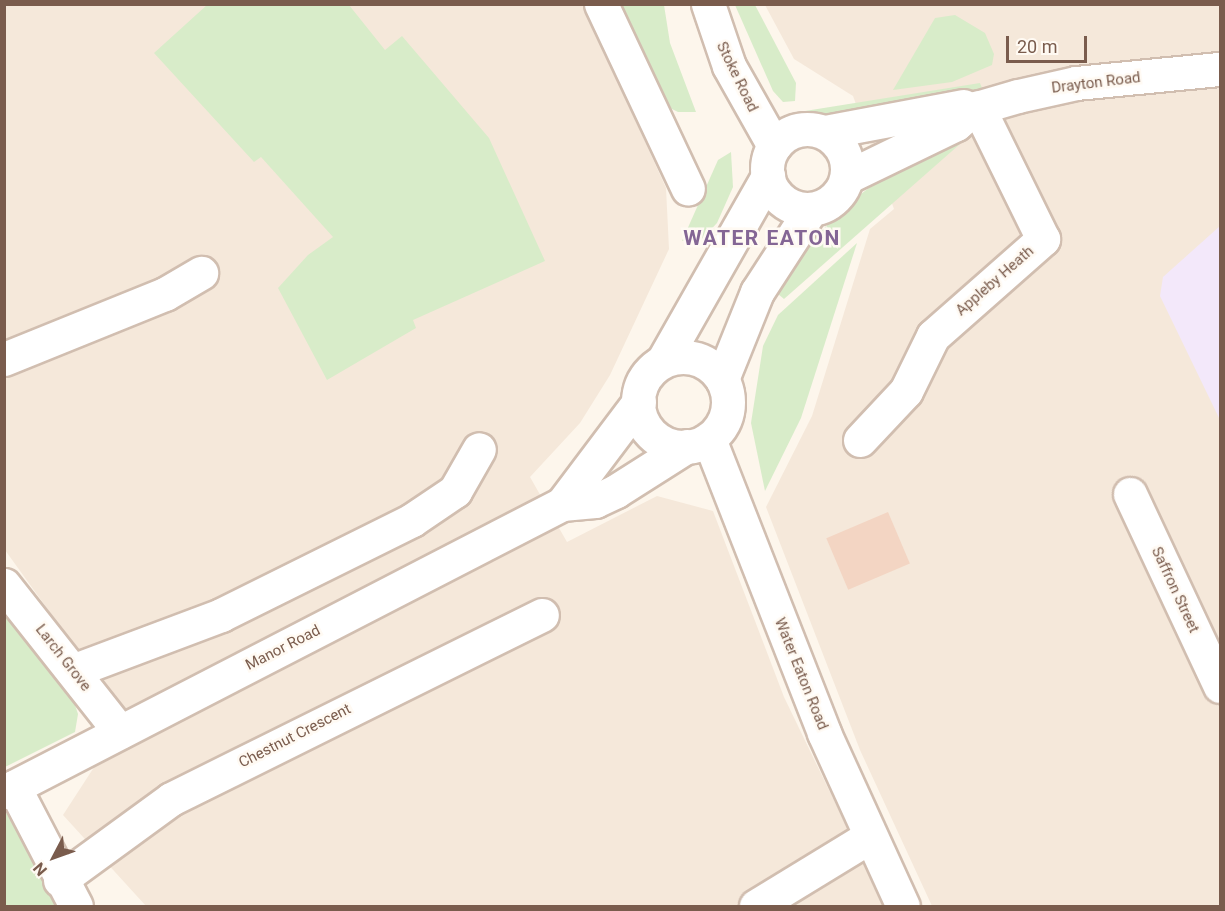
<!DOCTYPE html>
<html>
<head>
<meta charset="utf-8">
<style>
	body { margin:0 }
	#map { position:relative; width:1225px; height:911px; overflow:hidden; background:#fdf6ec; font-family:Roboto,sans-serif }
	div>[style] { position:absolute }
	.residential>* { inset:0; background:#f5e8da }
	.education>* { inset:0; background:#f3e8fa }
	.green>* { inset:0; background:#d8ecc9 }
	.building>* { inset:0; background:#f3d5c3; transform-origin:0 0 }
	.roads { filter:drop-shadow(2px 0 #d1beb0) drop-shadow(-2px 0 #d1beb0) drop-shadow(0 2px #d1beb0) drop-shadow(0 -2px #d1beb0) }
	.street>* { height:33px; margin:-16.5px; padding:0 16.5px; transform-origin:16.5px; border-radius:16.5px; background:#fff }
	.secondary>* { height:33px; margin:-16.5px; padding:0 16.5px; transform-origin:16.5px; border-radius:16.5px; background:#fff }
	.secondary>.ring { margin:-16.5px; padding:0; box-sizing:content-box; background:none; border:33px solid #fff; border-radius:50% }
	span { translate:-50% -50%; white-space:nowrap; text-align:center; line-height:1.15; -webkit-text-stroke:5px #fffaf3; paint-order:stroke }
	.street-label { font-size:15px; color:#7a5c4d }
	.district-label { font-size:21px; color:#846695; font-weight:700; letter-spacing:1.5px }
	.frame { position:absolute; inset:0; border:6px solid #7a5c4d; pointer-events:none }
	.north { position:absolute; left:24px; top:827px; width:60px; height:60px; -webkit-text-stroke:4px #fffaf3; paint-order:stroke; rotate:229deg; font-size:16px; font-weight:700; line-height:24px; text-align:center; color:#7a5c4d }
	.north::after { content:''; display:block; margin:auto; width:21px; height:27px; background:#7a5c4d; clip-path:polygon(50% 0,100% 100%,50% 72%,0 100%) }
	.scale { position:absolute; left:1006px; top:36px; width:81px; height:27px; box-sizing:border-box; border:3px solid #7a5c4d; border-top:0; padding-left:8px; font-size:18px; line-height:21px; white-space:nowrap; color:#7a5c4d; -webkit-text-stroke:4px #fffaf3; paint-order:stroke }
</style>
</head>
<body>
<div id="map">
	<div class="residential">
		<i style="clip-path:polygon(4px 5px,583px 5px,666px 188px,669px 249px,610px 375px,580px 423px,530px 477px,567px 542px,657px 496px,713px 511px,784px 697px,885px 906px,146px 906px,63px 815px,126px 718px,5px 550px)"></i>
		<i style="clip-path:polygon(765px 5px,1220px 5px,1220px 906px,932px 906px,860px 750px,766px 507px,812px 416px,870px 229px,894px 209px,853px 96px,794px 59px)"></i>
	</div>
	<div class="education">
		<i style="clip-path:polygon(1220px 226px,1220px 420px,1160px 296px,1163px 277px)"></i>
	</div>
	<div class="green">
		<i style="clip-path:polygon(207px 5px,349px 5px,385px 50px,402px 36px,489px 138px,545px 261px,413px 320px,416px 328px,327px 380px,278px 288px,308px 255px,333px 237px,261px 157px,254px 162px,154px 53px)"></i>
		<i style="clip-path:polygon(614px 5px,664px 5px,670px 43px,696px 112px,678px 112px,664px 105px)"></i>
		<i style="clip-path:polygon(735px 5px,755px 5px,796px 83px,795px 101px,783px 102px,773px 91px)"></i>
		<i style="clip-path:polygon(955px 15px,985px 33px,994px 54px,992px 65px,952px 82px,893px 90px,935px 18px)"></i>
		<i style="clip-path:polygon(980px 83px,982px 88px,935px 104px,820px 120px,805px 111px)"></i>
		<i style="clip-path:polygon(956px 139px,960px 144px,784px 299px,778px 294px,815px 238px,842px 209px,875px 183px)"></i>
		<i style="clip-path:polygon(731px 152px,733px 187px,717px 223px,702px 239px,682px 241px,718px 160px)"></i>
		<i style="clip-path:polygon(857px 243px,801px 418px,765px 491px,751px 423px,763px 346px,778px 315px)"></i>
		<i style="clip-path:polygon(5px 613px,71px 693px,78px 714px,75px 732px,5px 767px)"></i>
		<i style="clip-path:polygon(4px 809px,40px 872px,61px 906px,5px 906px)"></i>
	</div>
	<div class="building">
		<i style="left:888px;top:512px;width:56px;height:67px;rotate:67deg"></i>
	</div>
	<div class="roads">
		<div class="street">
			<i style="left:601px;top:4px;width:204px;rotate:64.8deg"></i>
			<i style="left:4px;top:359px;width:174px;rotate:-22deg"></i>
			<i style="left:165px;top:294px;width:42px;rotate:-30.3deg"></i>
			<i style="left:860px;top:440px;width:67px;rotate:-46.8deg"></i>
			<i style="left:906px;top:391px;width:61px;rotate:-63.9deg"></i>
			<i style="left:933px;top:336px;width:147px;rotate:-41.4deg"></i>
			<i style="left:1043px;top:239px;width:147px;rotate:-116.2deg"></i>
			<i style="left:1130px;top:494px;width:212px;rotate:64.9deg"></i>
			<i style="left:4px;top:585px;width:187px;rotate:51.7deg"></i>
			<i style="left:75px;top:670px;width:156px;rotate:-20.6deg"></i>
			<i style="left:221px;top:615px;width:213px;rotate:-26.4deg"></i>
			<i style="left:412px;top:520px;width:52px;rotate:-34deg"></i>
			<i style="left:455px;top:491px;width:48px;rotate:-60.3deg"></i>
			<i style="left:14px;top:787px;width:134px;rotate:62.5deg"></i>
			<i style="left:60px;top:880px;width:137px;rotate:-36.1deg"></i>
			<i style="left:171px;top:799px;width:414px;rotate:-26.4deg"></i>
			<i style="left:756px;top:906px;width:132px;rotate:-31.4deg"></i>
		</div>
		<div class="secondary">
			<i style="left:708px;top:4px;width:65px;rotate:71.3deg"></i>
			<i style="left:729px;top:66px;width:92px;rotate:60.6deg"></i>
			<i class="ring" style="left:767px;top:129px;width:47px;height:47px"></i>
			<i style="left:825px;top:132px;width:141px;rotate:-10.6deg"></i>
			<i style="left:847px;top:177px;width:121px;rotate:-25.9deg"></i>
			<i style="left:956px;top:124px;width:23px;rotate:-41deg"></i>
			<i style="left:973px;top:109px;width:47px;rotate:-16.1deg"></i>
			<i style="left:1018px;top:96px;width:59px;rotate:-12.6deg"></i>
			<i style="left:1076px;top:83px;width:145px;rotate:-5.6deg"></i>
			<i class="ring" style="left:638px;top:357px;width:57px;height:57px"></i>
			<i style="left:663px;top:361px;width:213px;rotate:-60.4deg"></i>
			<i style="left:722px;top:379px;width:94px;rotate:-68.1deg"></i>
			<i style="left:757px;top:292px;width:99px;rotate:-57deg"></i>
			<i style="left:709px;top:439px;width:316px;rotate:68.6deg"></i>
			<i style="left:824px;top:733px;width:190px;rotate:65.5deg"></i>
			<i style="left:562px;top:504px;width:33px;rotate:-5deg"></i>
			<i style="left:595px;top:501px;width:23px;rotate:-25deg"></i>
			<i style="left:616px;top:491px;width:84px;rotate:-32.4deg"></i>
			<i style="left:4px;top:792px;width:628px;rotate:-27.3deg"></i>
			<i style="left:562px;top:504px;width:128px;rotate:-53deg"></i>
		</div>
	</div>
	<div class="street-label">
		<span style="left:737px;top:77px;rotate:64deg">Stoke Road</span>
		<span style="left:1096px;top:83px;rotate:-7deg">Drayton Road</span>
		<span style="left:995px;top:281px;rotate:-41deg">Appleby Heath</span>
		<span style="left:1175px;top:590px;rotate:65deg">Saffron Street</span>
		<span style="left:283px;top:648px;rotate:-27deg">Manor Road</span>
		<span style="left:63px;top:658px;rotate:52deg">Larch Grove</span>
		<span style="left:801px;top:674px;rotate:68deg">Water Eaton Road</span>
		<span style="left:295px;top:736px;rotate:-27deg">Chestnut Crescent</span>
	</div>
	<div class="district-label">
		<span style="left:762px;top:238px">WATER EATON</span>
	</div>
	<div class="frame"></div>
	<div class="north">N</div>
	<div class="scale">20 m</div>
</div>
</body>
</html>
